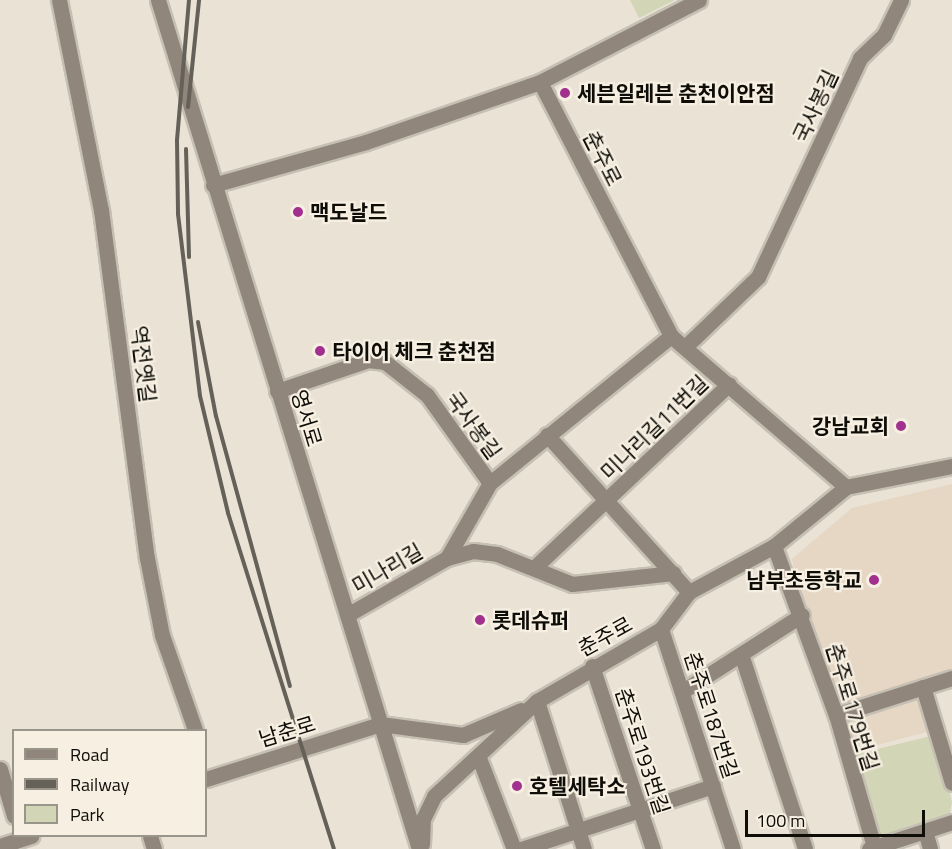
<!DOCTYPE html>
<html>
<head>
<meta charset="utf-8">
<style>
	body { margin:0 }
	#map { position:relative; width:952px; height:849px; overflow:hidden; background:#e9e2d5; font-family:"Titillium Web","Noto Sans KR",sans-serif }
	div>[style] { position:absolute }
	.education>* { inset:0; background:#e6d6c4 }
	.green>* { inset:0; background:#d2d5b6 }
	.roads { filter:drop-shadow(2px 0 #c6c0b4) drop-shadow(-2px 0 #c6c0b4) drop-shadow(0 2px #c6c0b4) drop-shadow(0 -2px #c6c0b4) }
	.minor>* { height:15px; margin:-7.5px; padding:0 7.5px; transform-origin:7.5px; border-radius:7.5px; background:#91867c }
	.rail>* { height:4px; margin:-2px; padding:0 2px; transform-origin:2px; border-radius:2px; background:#656159 }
	.dots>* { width:16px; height:16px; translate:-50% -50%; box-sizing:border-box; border:3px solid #f6efe2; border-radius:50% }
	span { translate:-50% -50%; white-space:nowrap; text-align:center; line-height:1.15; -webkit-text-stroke:4.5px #f6efe2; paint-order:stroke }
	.poi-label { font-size:21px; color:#0f0d08; font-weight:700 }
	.left { translate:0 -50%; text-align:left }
	.right { translate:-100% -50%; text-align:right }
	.street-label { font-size:21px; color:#0f0d08 }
	.legend { position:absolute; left:12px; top:729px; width:195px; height:108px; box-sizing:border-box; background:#f6efe2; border:2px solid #9a958b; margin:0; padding:8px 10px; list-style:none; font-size:18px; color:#0f0d08 }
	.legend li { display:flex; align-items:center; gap:12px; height:30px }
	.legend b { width:30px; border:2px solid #9a958b }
	.scale { position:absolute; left:745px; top:810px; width:180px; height:27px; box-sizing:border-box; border:3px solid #0f0d08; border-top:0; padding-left:8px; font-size:18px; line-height:21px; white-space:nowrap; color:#0f0d08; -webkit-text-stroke:4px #f6efe2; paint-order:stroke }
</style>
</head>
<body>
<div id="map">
	<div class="education">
		<i style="clip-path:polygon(952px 484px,952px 669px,840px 707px,801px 601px,792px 559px,852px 508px)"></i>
		<i style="clip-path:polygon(918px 698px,927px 732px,854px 751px,846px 722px)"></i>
	</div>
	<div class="green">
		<i style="clip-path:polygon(630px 0,675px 0,639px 18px)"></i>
		<i style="clip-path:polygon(935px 735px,952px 802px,949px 818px,881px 839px,853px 755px)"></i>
	</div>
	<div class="roads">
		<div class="minor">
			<i style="left:59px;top:0;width:214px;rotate:78.7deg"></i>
			<i style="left:101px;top:210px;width:351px;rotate:82.5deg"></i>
			<i style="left:147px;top:558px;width:78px;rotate:79deg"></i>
			<i style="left:162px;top:635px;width:101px;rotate:70.8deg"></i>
			<i style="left:158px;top:0;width:888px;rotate:72.91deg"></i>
			<i style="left:540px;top:82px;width:286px;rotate:62.7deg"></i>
			<i style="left:671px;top:336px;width:231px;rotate:40.8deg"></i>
			<i style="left:213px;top:185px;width:159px;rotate:-15.7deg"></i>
			<i style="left:366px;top:142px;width:184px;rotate:-19deg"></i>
			<i style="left:540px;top:82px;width:179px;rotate:-27.3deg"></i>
			<i style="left:686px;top:346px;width:100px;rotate:-43.8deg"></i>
			<i style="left:758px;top:277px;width:242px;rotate:-65deg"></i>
			<i style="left:860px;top:58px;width:33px;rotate:-44deg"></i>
			<i style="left:884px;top:35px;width:39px;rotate:-64deg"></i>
			<i style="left:277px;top:391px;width:96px;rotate:-18.8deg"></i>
			<i style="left:368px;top:360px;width:17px;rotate:7deg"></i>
			<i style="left:385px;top:362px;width:53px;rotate:38.2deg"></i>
			<i style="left:427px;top:395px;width:108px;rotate:54.4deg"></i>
			<i style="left:547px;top:435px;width:212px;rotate:47.9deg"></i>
			<i style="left:774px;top:546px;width:180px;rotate:69.9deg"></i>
			<i style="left:836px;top:715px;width:137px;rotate:73.9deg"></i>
			<i style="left:447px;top:558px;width:27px;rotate:-15deg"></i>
			<i style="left:473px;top:551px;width:24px;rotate:7deg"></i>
			<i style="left:497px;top:554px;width:81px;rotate:21.8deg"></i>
			<i style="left:572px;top:584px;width:102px;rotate:-6.2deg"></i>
			<i style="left:536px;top:566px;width:265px;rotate:-43.3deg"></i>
			<i style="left:347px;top:615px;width:115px;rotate:-29.7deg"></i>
			<i style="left:447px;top:558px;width:86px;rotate:-60.2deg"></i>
			<i style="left:490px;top:483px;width:233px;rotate:-39.1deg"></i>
			<i style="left:661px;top:629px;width:231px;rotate:71.9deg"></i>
			<i style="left:741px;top:654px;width:205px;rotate:71.8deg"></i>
			<i style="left:592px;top:666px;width:193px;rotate:71.6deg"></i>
			<i style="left:923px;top:687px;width:100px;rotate:73.2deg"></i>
			<i style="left:683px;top:691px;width:141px;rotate:-32.6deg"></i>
			<i style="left:537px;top:701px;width:155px;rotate:72.4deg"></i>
			<i style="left:836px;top:715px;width:122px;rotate:-17.7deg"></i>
			<i style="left:479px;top:758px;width:97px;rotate:69deg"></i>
			<i style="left:0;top:769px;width:49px;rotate:73.4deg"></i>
			<i style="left:206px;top:779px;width:182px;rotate:-17.5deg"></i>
			<i style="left:380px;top:724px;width:84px;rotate:7.5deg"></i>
			<i style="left:463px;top:735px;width:63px;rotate:-23.3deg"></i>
			<i style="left:925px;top:831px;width:19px;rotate:74deg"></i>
			<i style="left:150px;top:836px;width:14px;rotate:73deg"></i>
			<i style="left:422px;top:844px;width:25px;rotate:-88deg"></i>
			<i style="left:423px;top:819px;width:25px;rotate:-64deg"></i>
			<i style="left:434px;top:796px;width:140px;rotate:-42.7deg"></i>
			<i style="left:537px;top:701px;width:143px;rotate:-30.1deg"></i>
			<i style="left:661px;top:629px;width:46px;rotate:-52.9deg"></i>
			<i style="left:689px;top:592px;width:97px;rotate:-28.4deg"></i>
			<i style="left:774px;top:546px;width:93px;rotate:-39.3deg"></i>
			<i style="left:846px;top:487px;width:108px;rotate:-11.2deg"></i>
			<i style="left:0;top:846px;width:33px;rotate:-18deg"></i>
			<i style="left:521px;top:849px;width:202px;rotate:-18.2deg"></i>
			<i style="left:869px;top:849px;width:87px;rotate:-18deg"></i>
		</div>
	</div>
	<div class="rail">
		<i style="left:189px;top:0;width:141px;rotate:94.9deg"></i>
		<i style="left:177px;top:140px;width:74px;rotate:89.2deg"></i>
		<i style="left:178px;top:214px;width:183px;rotate:83.1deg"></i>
		<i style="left:200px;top:396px;width:120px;rotate:76.5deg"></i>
		<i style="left:228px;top:513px;width:352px;rotate:72.5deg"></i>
		<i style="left:188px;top:107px;width:108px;rotate:-84.1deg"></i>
		<i style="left:186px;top:149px;width:108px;rotate:88.4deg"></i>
		<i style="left:198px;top:322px;width:96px;rotate:79.2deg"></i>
		<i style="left:216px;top:416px;width:280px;rotate:74.7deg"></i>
	</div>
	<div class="dots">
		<i style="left:565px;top:93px;background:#a1308e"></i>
		<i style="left:298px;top:212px;background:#a1308e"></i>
		<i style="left:320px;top:351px;background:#a1308e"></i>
		<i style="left:901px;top:426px;background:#a1308e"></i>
		<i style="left:874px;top:580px;background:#a1308e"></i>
		<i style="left:480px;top:620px;background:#a1308e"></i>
		<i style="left:517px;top:786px;background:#a1308e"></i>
	</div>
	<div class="poi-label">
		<span class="left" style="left:577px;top:93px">세븐일레븐 춘천이안점</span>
		<span class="left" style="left:310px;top:212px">맥도날드</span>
		<span class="left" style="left:332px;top:351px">타이어 체크 춘천점</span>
		<span class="right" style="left:889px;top:426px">강남교회</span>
		<span class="right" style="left:862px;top:580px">남부초등학교</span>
		<span class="left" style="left:492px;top:620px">롯데슈퍼</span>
		<span class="left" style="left:529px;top:786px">호텔세탁소</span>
	</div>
	<div class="street-label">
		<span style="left:815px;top:106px;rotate:-65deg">국사봉길</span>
		<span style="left:603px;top:158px;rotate:63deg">춘주로</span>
		<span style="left:144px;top:364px;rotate:83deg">역전옛길</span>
		<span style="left:307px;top:418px;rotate:73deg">영서로</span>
		<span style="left:474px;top:425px;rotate:54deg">국사봉길</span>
		<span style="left:654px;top:427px;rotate:-44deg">미나리길11번길</span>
		<span style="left:387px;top:568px;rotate:-30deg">미나리길</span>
		<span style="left:605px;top:636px;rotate:-29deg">춘주로</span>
		<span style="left:853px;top:707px;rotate:73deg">춘주로179번길</span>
		<span style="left:712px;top:715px;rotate:72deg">춘주로187번길</span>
		<span style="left:287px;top:731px;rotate:-17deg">남춘로</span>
		<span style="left:643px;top:751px;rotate:72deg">춘주로193번길</span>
	</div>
	<ul class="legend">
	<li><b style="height:8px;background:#91867c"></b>Road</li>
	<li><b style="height:8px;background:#656159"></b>Railway</li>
	<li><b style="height:16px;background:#d2d5b6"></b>Park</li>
	</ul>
	<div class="scale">100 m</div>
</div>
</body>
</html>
